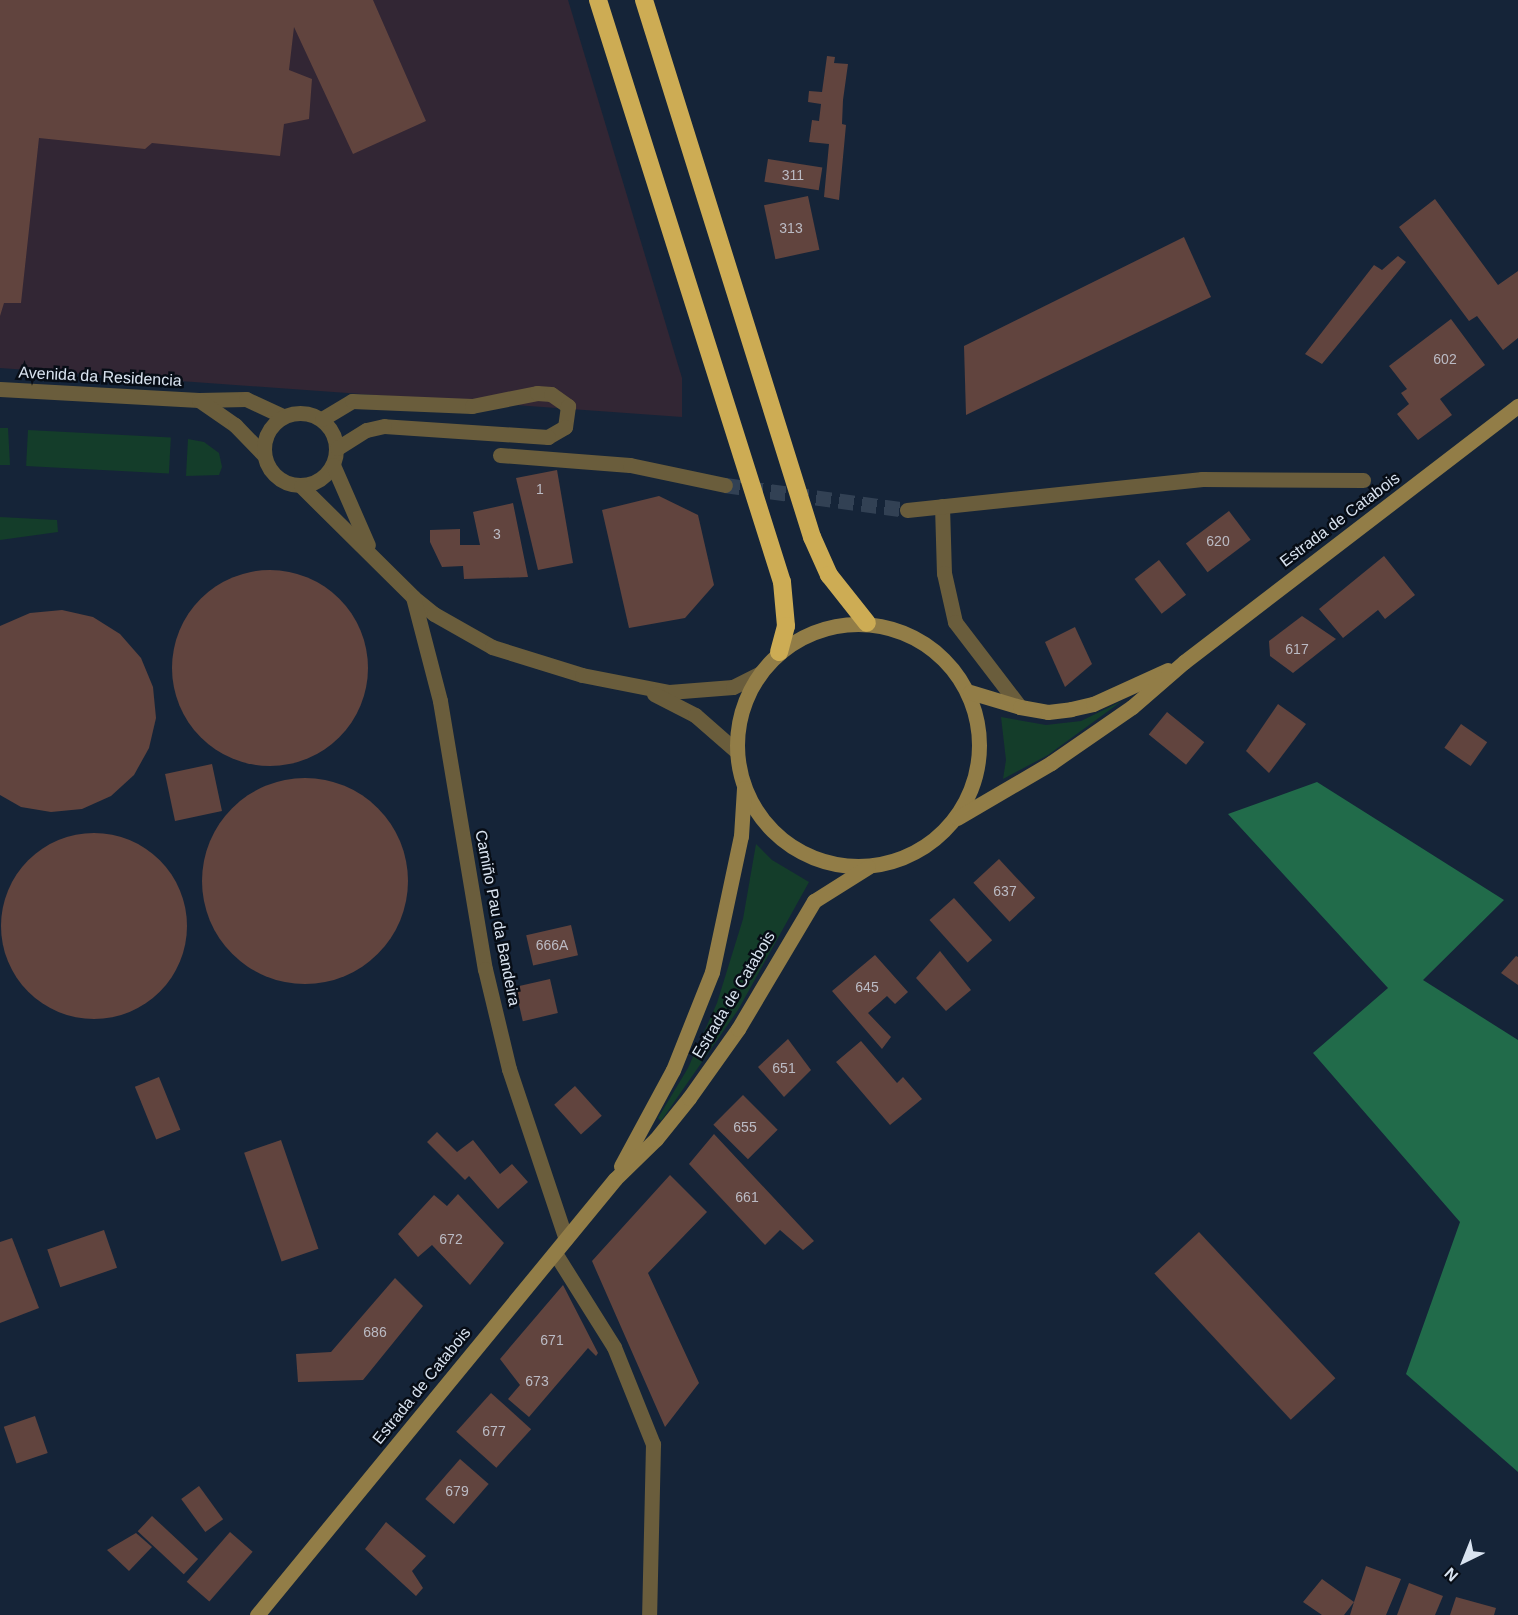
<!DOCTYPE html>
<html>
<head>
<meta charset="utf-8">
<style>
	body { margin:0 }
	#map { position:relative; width:1518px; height:1615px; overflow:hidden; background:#152438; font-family:Helvetica,sans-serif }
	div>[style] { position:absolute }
	.medical>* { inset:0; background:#322634 }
	.green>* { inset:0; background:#143d2a; transform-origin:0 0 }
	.forest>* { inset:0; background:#216b4a }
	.building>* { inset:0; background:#61443e; transform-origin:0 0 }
	.round { border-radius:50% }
	.street-tunnel>* { height:15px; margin-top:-7.5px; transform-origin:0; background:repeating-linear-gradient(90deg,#324154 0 15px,transparent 0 23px) }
	.street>* { height:15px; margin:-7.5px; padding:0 7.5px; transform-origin:7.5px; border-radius:7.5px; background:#6a5d3c }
	.street>.ring { margin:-7.5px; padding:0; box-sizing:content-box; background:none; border:15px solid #6a5d3c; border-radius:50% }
	.secondary>* { height:15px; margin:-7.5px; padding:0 7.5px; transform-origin:7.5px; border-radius:7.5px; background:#927d47 }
	.secondary>.ring { margin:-7.5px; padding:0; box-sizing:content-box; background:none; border:15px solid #927d47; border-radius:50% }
	.highway>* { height:18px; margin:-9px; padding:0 9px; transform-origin:9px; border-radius:9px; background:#cdac54 }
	span { translate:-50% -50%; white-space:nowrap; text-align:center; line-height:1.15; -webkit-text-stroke:5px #070d16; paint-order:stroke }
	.number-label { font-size:14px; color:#bbbbc4 }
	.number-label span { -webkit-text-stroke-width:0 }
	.street-label { font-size:16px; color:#d9e3f0 }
	.north { position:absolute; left:1434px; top:1531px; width:60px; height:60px; -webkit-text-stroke:4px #070d16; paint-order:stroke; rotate:223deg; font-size:16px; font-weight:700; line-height:24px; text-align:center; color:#d9e3f0 }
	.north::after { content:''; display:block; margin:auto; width:21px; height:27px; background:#d9e3f0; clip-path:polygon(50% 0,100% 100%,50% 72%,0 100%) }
</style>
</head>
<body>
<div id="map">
	<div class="medical">
		<i style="clip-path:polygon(0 0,568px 0,682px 378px,682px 417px,0 368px)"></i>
	</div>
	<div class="green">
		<i style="clip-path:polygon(0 428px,8px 428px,10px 465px,0 465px)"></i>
		<i style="left:28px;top:430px;width:143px;height:36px;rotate:3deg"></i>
		<i style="clip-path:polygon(188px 439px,204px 442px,219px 453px,222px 467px,219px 475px,186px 476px)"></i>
		<i style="clip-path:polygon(0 517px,57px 520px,58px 532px,0 540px)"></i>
		<i style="clip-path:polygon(1122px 701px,1048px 755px,1003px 779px,1006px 760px,1001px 717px,1046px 725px,1081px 721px)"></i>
		<i style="clip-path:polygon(756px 844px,772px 860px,809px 882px,738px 1010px,661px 1121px,658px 1118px,688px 1068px,717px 1003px,743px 919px)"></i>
	</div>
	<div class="forest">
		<i style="clip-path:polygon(1317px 782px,1504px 900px,1423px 980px,1518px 1040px,1518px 1472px,1406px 1374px,1460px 1222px,1313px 1053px,1388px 988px,1228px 814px)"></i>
	</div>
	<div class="building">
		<i style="clip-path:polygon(0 0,373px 0,426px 121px,353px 154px,294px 27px,289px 70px,312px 79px,309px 119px,284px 124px,280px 156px,152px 143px,145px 149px,39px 138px,21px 303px,4px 303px,0 316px)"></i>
		<i style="clip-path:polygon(827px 56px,835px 57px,834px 63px,848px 64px,843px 100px,842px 124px,846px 125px,839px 200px,824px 197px,829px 144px,809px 142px,812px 120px,819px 121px,821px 104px,808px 102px,809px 91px,822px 92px)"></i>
		<i style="left:768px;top:159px;width:55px;height:23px;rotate:9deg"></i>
		<i style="left:808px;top:196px;width:55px;height:45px;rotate:78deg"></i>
		<i style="clip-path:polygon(1435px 199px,1498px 285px,1518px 271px,1518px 338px,1503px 350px,1477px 316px,1469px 321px,1399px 227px)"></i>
		<i style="clip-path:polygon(1184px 237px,1211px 297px,966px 415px,964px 346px)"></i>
		<i style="clip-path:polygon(1398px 256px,1406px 262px,1322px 364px,1305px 354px,1374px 265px,1382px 270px)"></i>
		<i style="clip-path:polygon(1451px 319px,1485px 365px,1440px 399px,1452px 415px,1418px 440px,1397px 414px,1409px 404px,1401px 393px,1407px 389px,1389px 366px)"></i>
		<i style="clip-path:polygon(557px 470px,573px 563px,538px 570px,516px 478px)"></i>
		<i style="clip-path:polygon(659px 496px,698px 515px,714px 585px,685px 618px,629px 628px,602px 510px)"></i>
		<i style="clip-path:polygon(513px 503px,528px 577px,464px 579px,463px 566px,442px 567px,430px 542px,430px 530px,460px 529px,460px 545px,480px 545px,473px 512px)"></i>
		<i style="left:1229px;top:511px;width:36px;height:54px;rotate:53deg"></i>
		<i style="clip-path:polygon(1384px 556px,1415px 595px,1385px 619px,1378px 610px,1343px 638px,1319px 609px)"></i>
		<i style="left:1159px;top:560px;width:44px;height:31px;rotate:52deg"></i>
		<i class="round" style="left:172px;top:570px;width:196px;height:196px"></i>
		<i style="clip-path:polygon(62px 610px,93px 617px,120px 634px,141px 658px,153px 687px,156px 718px,149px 748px,134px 775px,111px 796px,82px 809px,51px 812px,21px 807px,0 795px,0 626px,30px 613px)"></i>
		<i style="clip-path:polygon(1302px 616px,1336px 639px,1293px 673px,1270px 656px,1269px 641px)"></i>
		<i style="clip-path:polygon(1075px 627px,1092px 664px,1065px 687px,1045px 642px)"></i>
		<i style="clip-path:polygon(1278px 704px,1306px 724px,1269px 773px,1246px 751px)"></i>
		<i style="left:1167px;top:712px;width:48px;height:29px;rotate:39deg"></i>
		<i style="left:1461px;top:724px;width:32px;height:29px;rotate:35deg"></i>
		<i style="left:212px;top:764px;width:48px;height:48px;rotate:78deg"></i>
		<i class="round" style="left:202px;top:778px;width:206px;height:206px"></i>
		<i class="round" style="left:1px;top:833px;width:186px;height:186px"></i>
		<i style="left:999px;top:859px;width:53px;height:35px;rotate:47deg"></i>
		<i style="left:954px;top:898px;width:57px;height:33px;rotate:48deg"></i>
		<i style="left:571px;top:925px;width:31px;height:46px;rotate:77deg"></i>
		<i style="clip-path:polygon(940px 951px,971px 990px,946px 1011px,916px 978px)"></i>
		<i style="clip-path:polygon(875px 955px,908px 992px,895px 1004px,887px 996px,868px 1013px,891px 1037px,882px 1049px,832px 991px)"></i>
		<i style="clip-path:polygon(1516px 956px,1518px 957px,1518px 985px,1501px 973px)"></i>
		<i style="left:550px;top:979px;width:35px;height:36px;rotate:77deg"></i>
		<i style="clip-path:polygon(788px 1039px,811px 1070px,784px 1097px,758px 1067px)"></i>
		<i style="clip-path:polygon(861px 1041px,897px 1083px,903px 1077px,922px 1099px,890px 1125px,836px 1062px)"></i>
		<i style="left:159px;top:1077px;width:57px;height:26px;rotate:68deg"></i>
		<i style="left:575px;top:1086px;width:40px;height:28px;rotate:48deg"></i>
		<i style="left:743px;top:1095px;width:49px;height:42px;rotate:45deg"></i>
		<i style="clip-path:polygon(437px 1132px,457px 1152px,473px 1140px,500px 1174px,512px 1164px,528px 1182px,498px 1209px,469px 1176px,465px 1180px,427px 1142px)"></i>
		<i style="clip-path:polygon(714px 1134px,814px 1241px,803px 1250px,780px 1230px,765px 1245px,689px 1164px)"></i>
		<i style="left:281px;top:1140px;width:115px;height:39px;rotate:71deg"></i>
		<i style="clip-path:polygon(670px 1175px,707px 1212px,648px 1273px,699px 1383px,665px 1427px,592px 1261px)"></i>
		<i style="clip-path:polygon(458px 1194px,504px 1243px,470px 1285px,432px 1245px,418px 1257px,398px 1234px,434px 1195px,447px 1206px)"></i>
		<i style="left:104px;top:1230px;width:40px;height:60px;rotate:71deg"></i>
		<i style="left:1199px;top:1232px;width:200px;height:61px;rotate:47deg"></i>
		<i style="clip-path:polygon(12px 1238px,39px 1308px,0 1323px,0 1242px)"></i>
		<i style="clip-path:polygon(395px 1278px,423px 1306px,363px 1380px,298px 1382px,296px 1354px,331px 1352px)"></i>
		<i style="clip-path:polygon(563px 1285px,598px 1353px,596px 1356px,588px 1348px,529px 1417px,508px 1399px,520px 1385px,500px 1359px)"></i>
		<i style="left:491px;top:1393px;width:54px;height:52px;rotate:42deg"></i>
		<i style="left:35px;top:1416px;width:39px;height:33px;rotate:71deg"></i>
		<i style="left:460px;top:1459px;width:38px;height:53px;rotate:41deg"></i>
		<i style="left:199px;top:1486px;width:41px;height:22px;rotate:54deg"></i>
		<i style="left:152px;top:1516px;width:63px;height:21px;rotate:43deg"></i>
		<i style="clip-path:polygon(386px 1522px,426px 1556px,412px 1571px,423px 1588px,416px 1596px,365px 1549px)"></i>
		<i style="left:230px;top:1532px;width:30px;height:66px;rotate:41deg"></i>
		<i style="clip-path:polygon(136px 1533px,152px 1547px,129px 1571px,107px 1550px)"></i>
		<i style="clip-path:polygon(1366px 1566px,1401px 1579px,1386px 1615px,1350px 1615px,1354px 1602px,1344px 1615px,1322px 1615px,1303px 1602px,1322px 1579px,1354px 1602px)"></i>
		<i style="clip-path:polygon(1409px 1583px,1443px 1596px,1435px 1615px,1397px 1615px)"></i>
		<i style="clip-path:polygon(1456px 1597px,1496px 1608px,1494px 1615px,1450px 1615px)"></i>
	</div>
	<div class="street-tunnel">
		<i style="left:725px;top:485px;width:184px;rotate:7.8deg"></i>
	</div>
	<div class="street">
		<i style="left:0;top:389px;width:199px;rotate:3.2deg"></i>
		<i style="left:199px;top:400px;width:47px;rotate:-1.2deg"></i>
		<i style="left:246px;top:399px;width:40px;rotate:25deg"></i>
		<i style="left:199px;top:400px;width:44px;rotate:34.8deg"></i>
		<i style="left:235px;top:425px;width:40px;rotate:46deg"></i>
		<i class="ring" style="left:264px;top:413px;width:57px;height:57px"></i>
		<i style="left:322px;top:419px;width:35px;rotate:-31deg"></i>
		<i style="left:352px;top:401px;width:120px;rotate:2.4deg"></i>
		<i style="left:472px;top:406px;width:66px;rotate:-11.3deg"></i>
		<i style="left:537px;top:393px;width:14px;rotate:4deg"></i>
		<i style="left:551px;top:394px;width:21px;rotate:35deg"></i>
		<i style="left:568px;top:406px;width:21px;rotate:98deg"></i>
		<i style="left:565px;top:427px;width:20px;rotate:150deg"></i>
		<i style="left:548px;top:437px;width:164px;rotate:-176.2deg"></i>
		<i style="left:384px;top:426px;width:18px;rotate:167deg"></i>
		<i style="left:366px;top:430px;width:34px;rotate:148deg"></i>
		<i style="left:500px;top:455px;width:130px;rotate:4.4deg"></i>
		<i style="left:630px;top:465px;width:97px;rotate:11.9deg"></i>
		<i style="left:333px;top:465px;width:87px;rotate:66.4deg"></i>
		<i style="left:301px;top:486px;width:158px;rotate:44.7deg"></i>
		<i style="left:413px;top:597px;width:27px;rotate:39deg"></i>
		<i style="left:434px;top:614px;width:67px;rotate:29.6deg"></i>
		<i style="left:492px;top:647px;width:94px;rotate:17.3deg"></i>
		<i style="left:582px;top:675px;width:89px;rotate:11.1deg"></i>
		<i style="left:669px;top:692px;width:64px;rotate:-4.5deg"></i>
		<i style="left:733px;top:687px;width:29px;rotate:-27deg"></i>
		<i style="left:942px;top:506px;width:67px;rotate:88.3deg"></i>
		<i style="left:944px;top:573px;width:50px;rotate:77.3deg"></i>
		<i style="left:955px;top:622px;width:107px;rotate:52.6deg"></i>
		<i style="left:907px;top:510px;width:297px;rotate:-6deg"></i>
		<i style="left:1202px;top:479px;width:161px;rotate:0.4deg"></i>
		<i style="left:413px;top:597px;width:107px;rotate:75.4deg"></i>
		<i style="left:440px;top:701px;width:272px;rotate:80.5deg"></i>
		<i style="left:485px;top:969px;width:103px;rotate:76.5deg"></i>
		<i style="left:509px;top:1069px;width:179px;rotate:71.5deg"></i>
		<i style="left:654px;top:694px;width:46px;rotate:27.1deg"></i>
		<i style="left:695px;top:715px;width:53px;rotate:41.2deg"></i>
		<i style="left:555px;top:1253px;width:111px;rotate:57.9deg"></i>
		<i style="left:614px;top:1347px;width:105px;rotate:68.1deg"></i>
		<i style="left:653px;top:1444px;width:171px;rotate:91.3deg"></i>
	</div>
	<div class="secondary">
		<i class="ring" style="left:737px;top:624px;width:227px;height:227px"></i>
		<i style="left:970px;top:692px;width:52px;rotate:16.7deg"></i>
		<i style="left:1020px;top:707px;width:28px;rotate:10deg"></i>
		<i style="left:1048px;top:712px;width:23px;rotate:-7deg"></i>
		<i style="left:1071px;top:709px;width:23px;rotate:-13deg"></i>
		<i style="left:1093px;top:704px;width:82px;rotate:-24.4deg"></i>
		<i style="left:957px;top:818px;width:109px;rotate:-30.3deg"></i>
		<i style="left:1051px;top:763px;width:98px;rotate:-34.7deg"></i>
		<i style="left:1132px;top:707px;width:69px;rotate:-40.9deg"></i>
		<i style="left:1184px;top:662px;width:421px;rotate:-37.5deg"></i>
		<i style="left:621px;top:1166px;width:109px;rotate:-61.6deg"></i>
		<i style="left:673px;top:1070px;width:105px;rotate:-68.3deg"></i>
		<i style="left:712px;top:972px;width:139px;rotate:-78deg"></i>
		<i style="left:741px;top:836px;width:48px;rotate:-86.4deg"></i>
		<i style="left:257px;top:1615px;width:564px;rotate:-50.61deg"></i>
		<i style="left:615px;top:1179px;width:57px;rotate:-44.3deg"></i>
		<i style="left:656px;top:1139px;width:53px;rotate:-51.2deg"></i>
		<i style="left:689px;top:1098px;width:85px;rotate:-54.6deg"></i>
		<i style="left:738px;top:1029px;width:149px;rotate:-59.3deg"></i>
		<i style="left:814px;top:901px;width:64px;rotate:-32.2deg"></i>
	</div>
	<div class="highway">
		<i style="left:598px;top:0;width:610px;rotate:72.46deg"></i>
		<i style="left:782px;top:582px;width:44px;rotate:84.8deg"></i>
		<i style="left:786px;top:626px;width:27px;rotate:105deg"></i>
		<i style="left:644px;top:0;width:563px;rotate:72.63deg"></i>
		<i style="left:812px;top:537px;width:42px;rotate:65.9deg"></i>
		<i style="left:829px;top:575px;width:61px;rotate:51.6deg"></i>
	</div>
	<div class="number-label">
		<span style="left:793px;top:175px">311</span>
		<span style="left:791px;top:228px">313</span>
		<span style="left:1445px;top:359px">602</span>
		<span style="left:540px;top:489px">1</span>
		<span style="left:497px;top:534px">3</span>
		<span style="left:1218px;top:541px">620</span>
		<span style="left:1297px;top:649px">617</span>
		<span style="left:1005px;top:891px">637</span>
		<span style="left:552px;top:945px">666A</span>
		<span style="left:867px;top:987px">645</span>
		<span style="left:784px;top:1068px">651</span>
		<span style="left:745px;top:1127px">655</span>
		<span style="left:747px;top:1197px">661</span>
		<span style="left:451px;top:1239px">672</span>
		<span style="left:375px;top:1332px">686</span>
		<span style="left:552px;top:1340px">671</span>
		<span style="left:537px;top:1381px">673</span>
		<span style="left:494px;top:1431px">677</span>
		<span style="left:457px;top:1491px">679</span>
	</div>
	<div class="street-label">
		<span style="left:100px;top:377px;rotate:3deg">Avenida da Residencia</span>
		<span style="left:1340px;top:520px;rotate:-37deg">Estrada de Catabois</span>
		<span style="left:497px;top:918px;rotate:79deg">Camiño Pau da Bandeira</span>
		<span style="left:734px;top:995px;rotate:-59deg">Estrada de Catabois</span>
		<span style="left:422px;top:1386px;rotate:-51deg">Estrada de Catabois</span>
	</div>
	<div class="north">N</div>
</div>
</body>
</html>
